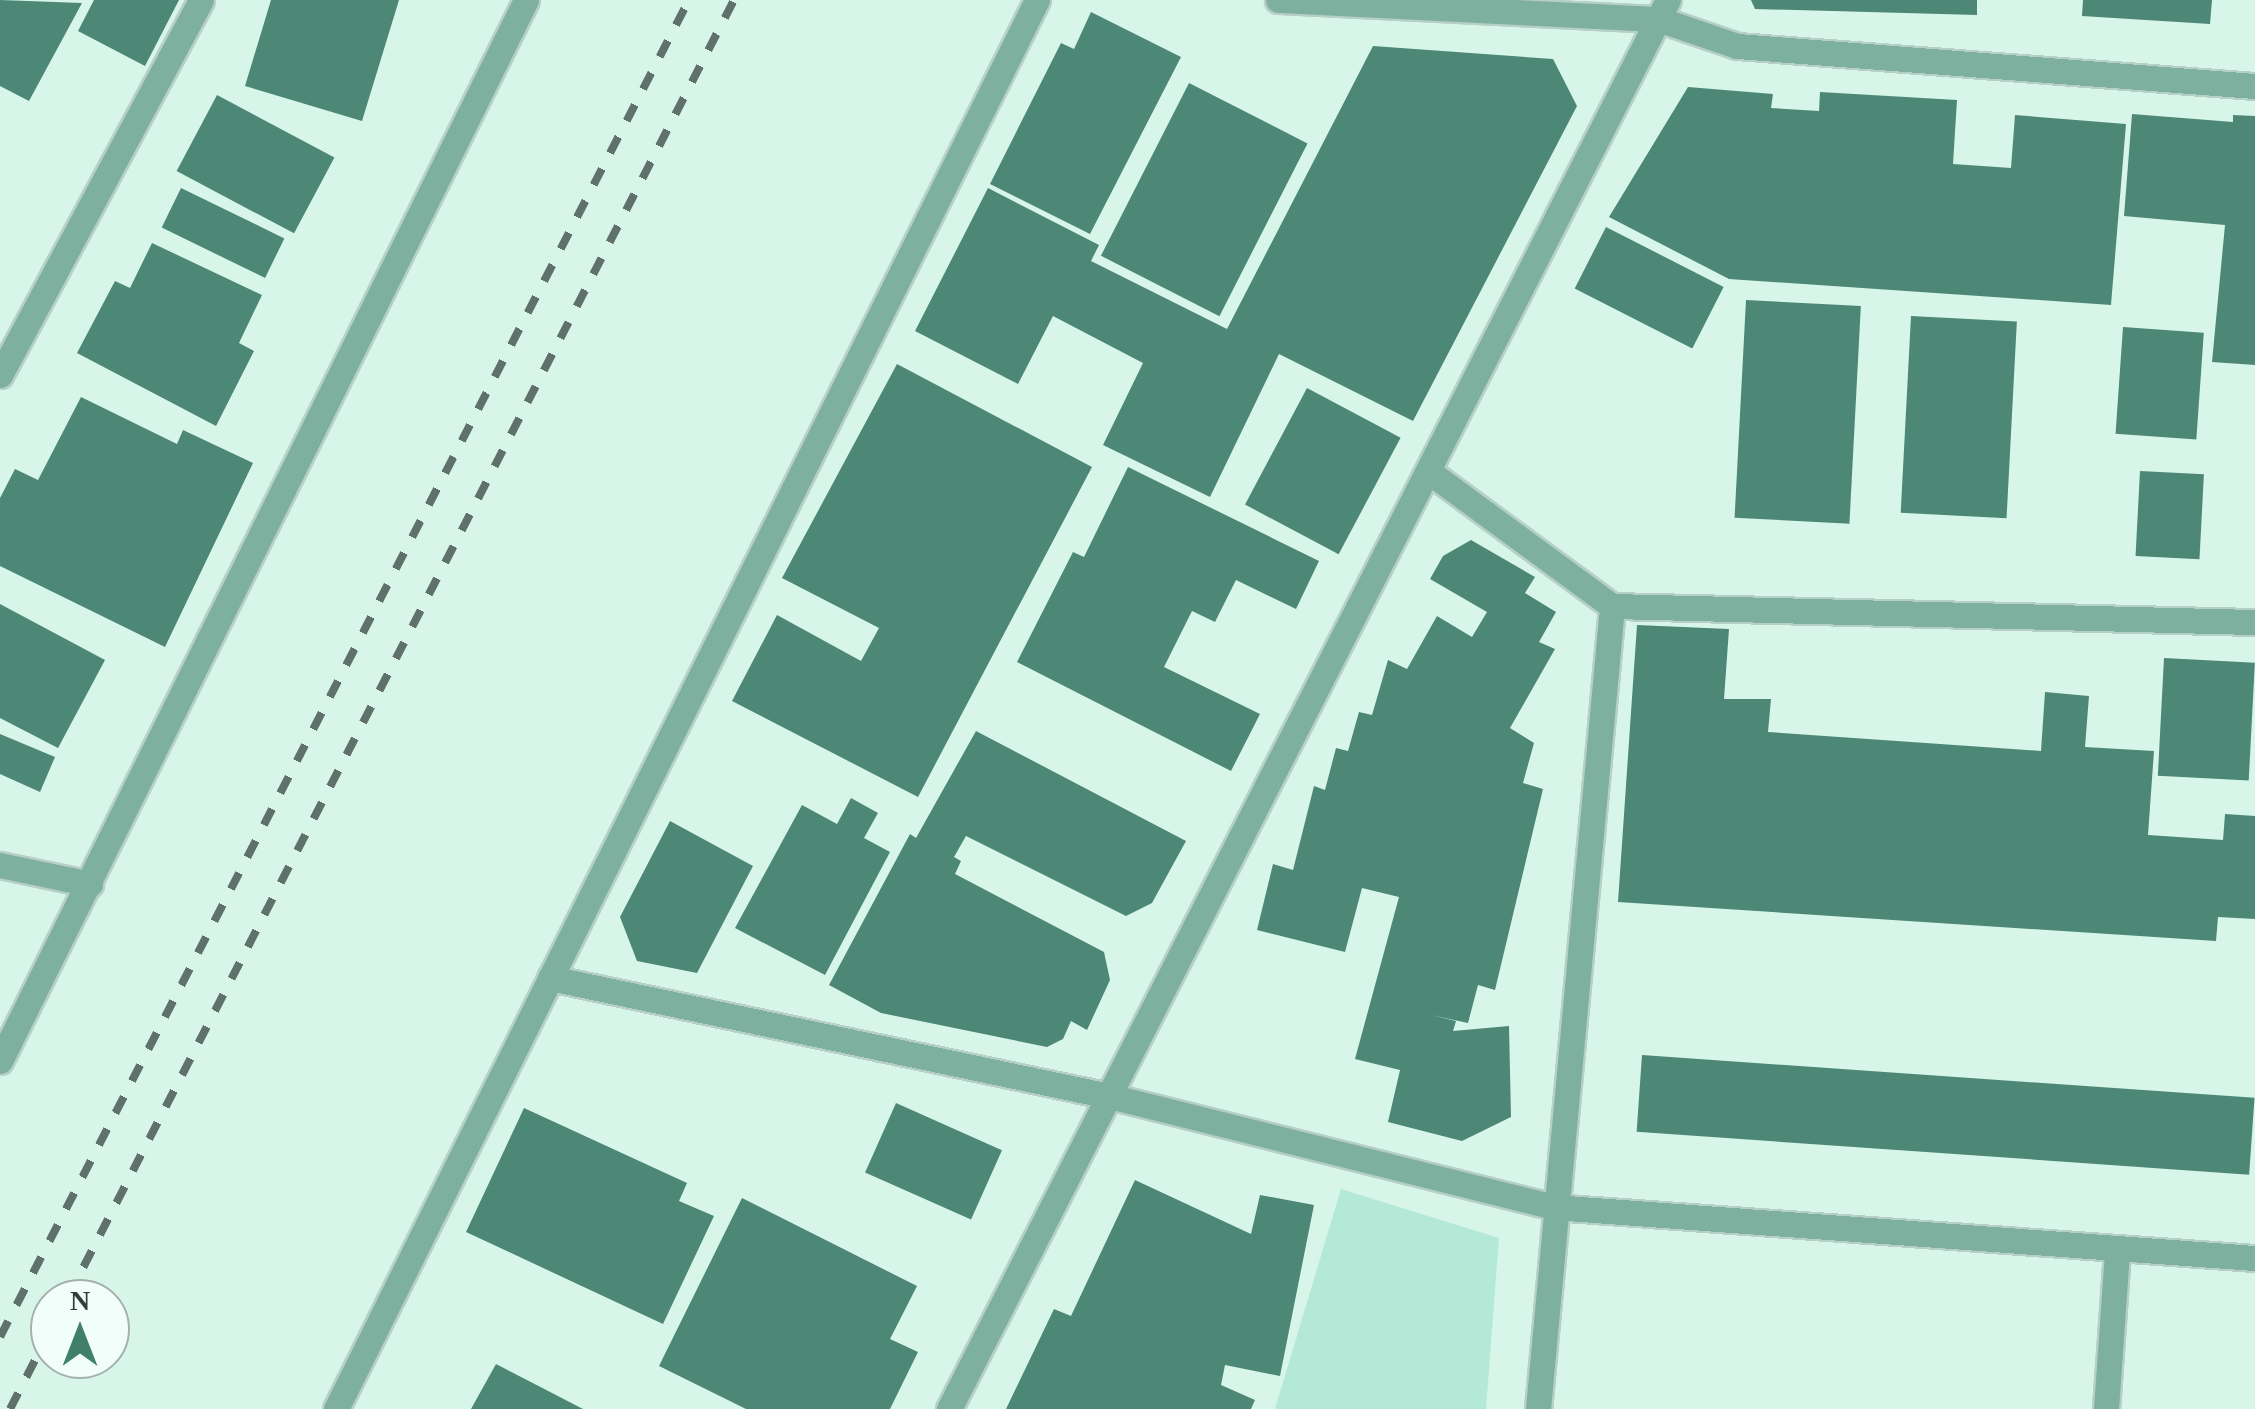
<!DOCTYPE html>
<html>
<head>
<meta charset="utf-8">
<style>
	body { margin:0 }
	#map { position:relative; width:2255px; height:1409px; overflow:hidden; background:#d8f5ea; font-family:Georgia,serif }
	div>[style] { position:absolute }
	.green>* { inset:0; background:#b5e9d7 }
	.building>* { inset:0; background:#4c8875; transform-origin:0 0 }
	.roads { filter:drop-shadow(2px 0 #b7d0c7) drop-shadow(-2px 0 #b7d0c7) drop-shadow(0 2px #b7d0c7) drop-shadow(0 -2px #b7d0c7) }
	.service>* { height:25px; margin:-12.5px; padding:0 12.5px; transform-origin:12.5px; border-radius:12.5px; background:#7eb09f }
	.minor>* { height:25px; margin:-12.5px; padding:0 12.5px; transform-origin:12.5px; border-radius:12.5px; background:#7eb09f }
	.tertiary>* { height:25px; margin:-12.5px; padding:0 12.5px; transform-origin:12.5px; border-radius:12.5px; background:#7eb09f }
	.rail>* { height:8px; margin-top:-4px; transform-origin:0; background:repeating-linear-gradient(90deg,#60706a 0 18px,transparent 0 36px) }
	span { translate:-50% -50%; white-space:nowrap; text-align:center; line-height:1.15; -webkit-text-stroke:10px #f2fef9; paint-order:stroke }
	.north { position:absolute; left:30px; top:1279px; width:100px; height:100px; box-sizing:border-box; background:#f2fef9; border:2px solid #a5b1ad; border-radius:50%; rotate:0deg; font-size:28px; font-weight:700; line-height:40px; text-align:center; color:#323e3a }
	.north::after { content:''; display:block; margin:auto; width:35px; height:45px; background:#407f6b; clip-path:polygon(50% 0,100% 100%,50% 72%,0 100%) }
</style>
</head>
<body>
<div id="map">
	<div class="green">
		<i style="clip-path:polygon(1341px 1189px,1499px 1238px,1486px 1409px,1275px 1409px)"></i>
	</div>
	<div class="building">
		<i style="clip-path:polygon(0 0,82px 3px,29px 101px,0 86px)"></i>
		<i style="clip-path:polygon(94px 0,179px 0,145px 66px,78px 31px)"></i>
		<i style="clip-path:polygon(271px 0,399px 0,362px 121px,245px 86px)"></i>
		<i style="clip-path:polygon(1751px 0,1977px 0,1977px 15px,1755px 9px)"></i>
		<i style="clip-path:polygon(2083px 0,2212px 0,2210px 24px,2082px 16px)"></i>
		<i style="clip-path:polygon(1091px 12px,1181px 57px,1090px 234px,990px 184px,1061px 43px,1074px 49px)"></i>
		<i style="clip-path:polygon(1373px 46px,1553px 59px,1577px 106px,1413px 421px,1279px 354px,1210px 497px,1103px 445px,1143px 363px,1053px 316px,1018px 384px,915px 331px,988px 188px,1099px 245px,1091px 261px,1227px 329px)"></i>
		<i style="left:1189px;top:83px;width:133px;height:194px;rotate:27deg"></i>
		<i style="clip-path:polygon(1688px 87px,1773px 94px,1771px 108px,1819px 111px,1820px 92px,1957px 100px,1953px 164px,2011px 168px,2015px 115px,2126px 124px,2111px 305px,1729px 279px,1609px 217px)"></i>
		<i style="left:217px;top:95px;width:133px;height:86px;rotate:28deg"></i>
		<i style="clip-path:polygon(2132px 114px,2233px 122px,2233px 115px,2255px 116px,2255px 365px,2212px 362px,2225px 225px,2124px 216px)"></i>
		<i style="left:181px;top:188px;width:115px;height:44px;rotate:26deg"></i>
		<i style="left:1606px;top:227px;width:132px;height:69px;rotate:27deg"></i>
		<i style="clip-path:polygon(152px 243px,262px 295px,239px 343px,254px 351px,216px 426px,77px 353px,115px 281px,130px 288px)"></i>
		<i style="left:1746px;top:300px;width:115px;height:218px;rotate:3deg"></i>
		<i style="left:1911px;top:316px;width:106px;height:197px;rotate:3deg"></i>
		<i style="left:2123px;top:327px;width:81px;height:107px;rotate:4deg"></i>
		<i style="clip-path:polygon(897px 364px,1092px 467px,918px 797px,732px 701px,777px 615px,861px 661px,879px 628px,782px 578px)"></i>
		<i style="left:1307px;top:388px;width:106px;height:132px;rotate:28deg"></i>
		<i style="clip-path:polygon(81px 397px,177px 444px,183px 430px,253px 463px,165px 647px,0 566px,0 498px,15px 469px,38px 480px)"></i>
		<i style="clip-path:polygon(1128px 467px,1319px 561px,1296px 609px,1236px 580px,1215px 622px,1192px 611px,1164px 667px,1260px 714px,1231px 771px,1017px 662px,1073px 552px,1084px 557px)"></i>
		<i style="left:2140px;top:471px;width:64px;height:85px;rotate:3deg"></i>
		<i style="clip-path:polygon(1471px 540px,1535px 577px,1525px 593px,1556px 612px,1539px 642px,1555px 649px,1510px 728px,1534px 743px,1523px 783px,1543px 789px,1495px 990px,1478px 985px,1468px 1023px,1431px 1015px,1456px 1021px,1453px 1031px,1509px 1026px,1511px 1117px,1462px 1141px,1388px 1122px,1400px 1070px,1355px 1059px,1399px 897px,1362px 888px,1345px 952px,1257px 930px,1273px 864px,1293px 870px,1314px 786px,1325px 790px,1336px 748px,1348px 751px,1359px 712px,1372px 715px,1388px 660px,1407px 669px,1437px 616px,1472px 637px,1487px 612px,1430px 579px,1443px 556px)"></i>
		<i style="clip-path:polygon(0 604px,105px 660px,58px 748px,0 718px)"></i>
		<i style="clip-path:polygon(1637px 625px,1729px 629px,1724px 699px,1771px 699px,1768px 732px,2041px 751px,2045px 692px,2089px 696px,2085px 747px,2154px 751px,2148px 835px,2223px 840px,2225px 814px,2255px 816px,2255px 919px,2218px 917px,2216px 941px,1618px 902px)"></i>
		<i style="left:2164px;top:658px;width:91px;height:118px;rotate:3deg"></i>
		<i style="clip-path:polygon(976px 731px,1186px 841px,1152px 903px,1126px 916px,966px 836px,954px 857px,961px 861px,955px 874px,1104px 952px,1110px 980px,1087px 1030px,1071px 1021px,1063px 1039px,1047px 1047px,881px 1013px,829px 985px,910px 834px,916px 838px)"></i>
		<i style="clip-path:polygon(0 734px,55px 757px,40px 792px,0 774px)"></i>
		<i style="clip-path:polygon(851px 798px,878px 813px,864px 838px,890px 852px,825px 975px,735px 928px,802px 805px,837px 824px)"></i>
		<i style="clip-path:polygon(670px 821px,753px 866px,697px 973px,637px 961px,620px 917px)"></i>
		<i style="left:1642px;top:1055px;width:614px;height:77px;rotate:4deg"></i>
		<i style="left:896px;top:1103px;width:116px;height:76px;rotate:24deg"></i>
		<i style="clip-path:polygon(524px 1108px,687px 1183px,679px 1201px,714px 1216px,663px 1324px,466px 1232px)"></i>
		<i style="clip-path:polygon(1135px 1180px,1251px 1234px,1260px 1195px,1314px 1205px,1280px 1376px,1225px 1365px,1221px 1385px,1255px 1400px,1251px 1409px,1006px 1409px,1054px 1309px,1071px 1316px)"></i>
		<i style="clip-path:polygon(742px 1198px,917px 1286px,890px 1339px,918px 1352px,890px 1409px,746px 1409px,659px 1366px)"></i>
		<i style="clip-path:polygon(496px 1364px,583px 1409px,471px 1409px)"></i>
	</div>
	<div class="roads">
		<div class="service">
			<i style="left:2106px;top:1409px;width:158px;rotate:-86deg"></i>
		</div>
		<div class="minor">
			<i style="left:1278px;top:0;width:380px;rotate:2.9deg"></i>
			<i style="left:1658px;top:19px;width:83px;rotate:18.9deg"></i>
			<i style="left:1737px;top:46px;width:520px;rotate:4.42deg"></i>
			<i style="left:1428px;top:471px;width:228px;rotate:36.3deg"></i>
			<i style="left:1612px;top:606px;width:643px;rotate:1.43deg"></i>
			<i style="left:0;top:865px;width:92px;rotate:11.9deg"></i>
			<i style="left:550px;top:978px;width:571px;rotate:11.92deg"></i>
			<i style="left:1109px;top:1096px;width:458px;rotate:14deg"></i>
			<i style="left:1553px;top:1207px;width:704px;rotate:4.16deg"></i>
			<i style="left:0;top:1061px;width:1184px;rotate:-63.63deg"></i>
			<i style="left:336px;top:1409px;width:1574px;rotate:-63.55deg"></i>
			<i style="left:949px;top:1409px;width:1582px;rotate:-62.97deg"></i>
			<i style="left:1538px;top:1409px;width:806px;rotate:-84.73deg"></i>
		</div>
		<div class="tertiary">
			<i style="left:0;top:375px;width:425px;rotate:-61.8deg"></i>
		</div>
	</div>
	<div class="rail">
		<i style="left:67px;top:1299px;width:1460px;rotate:-62.82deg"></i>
		<i style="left:0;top:1337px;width:1504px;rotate:-62.74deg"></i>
		<i style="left:10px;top:1409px;width:88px;rotate:-62.9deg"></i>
	</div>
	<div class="north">N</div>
</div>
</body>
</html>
